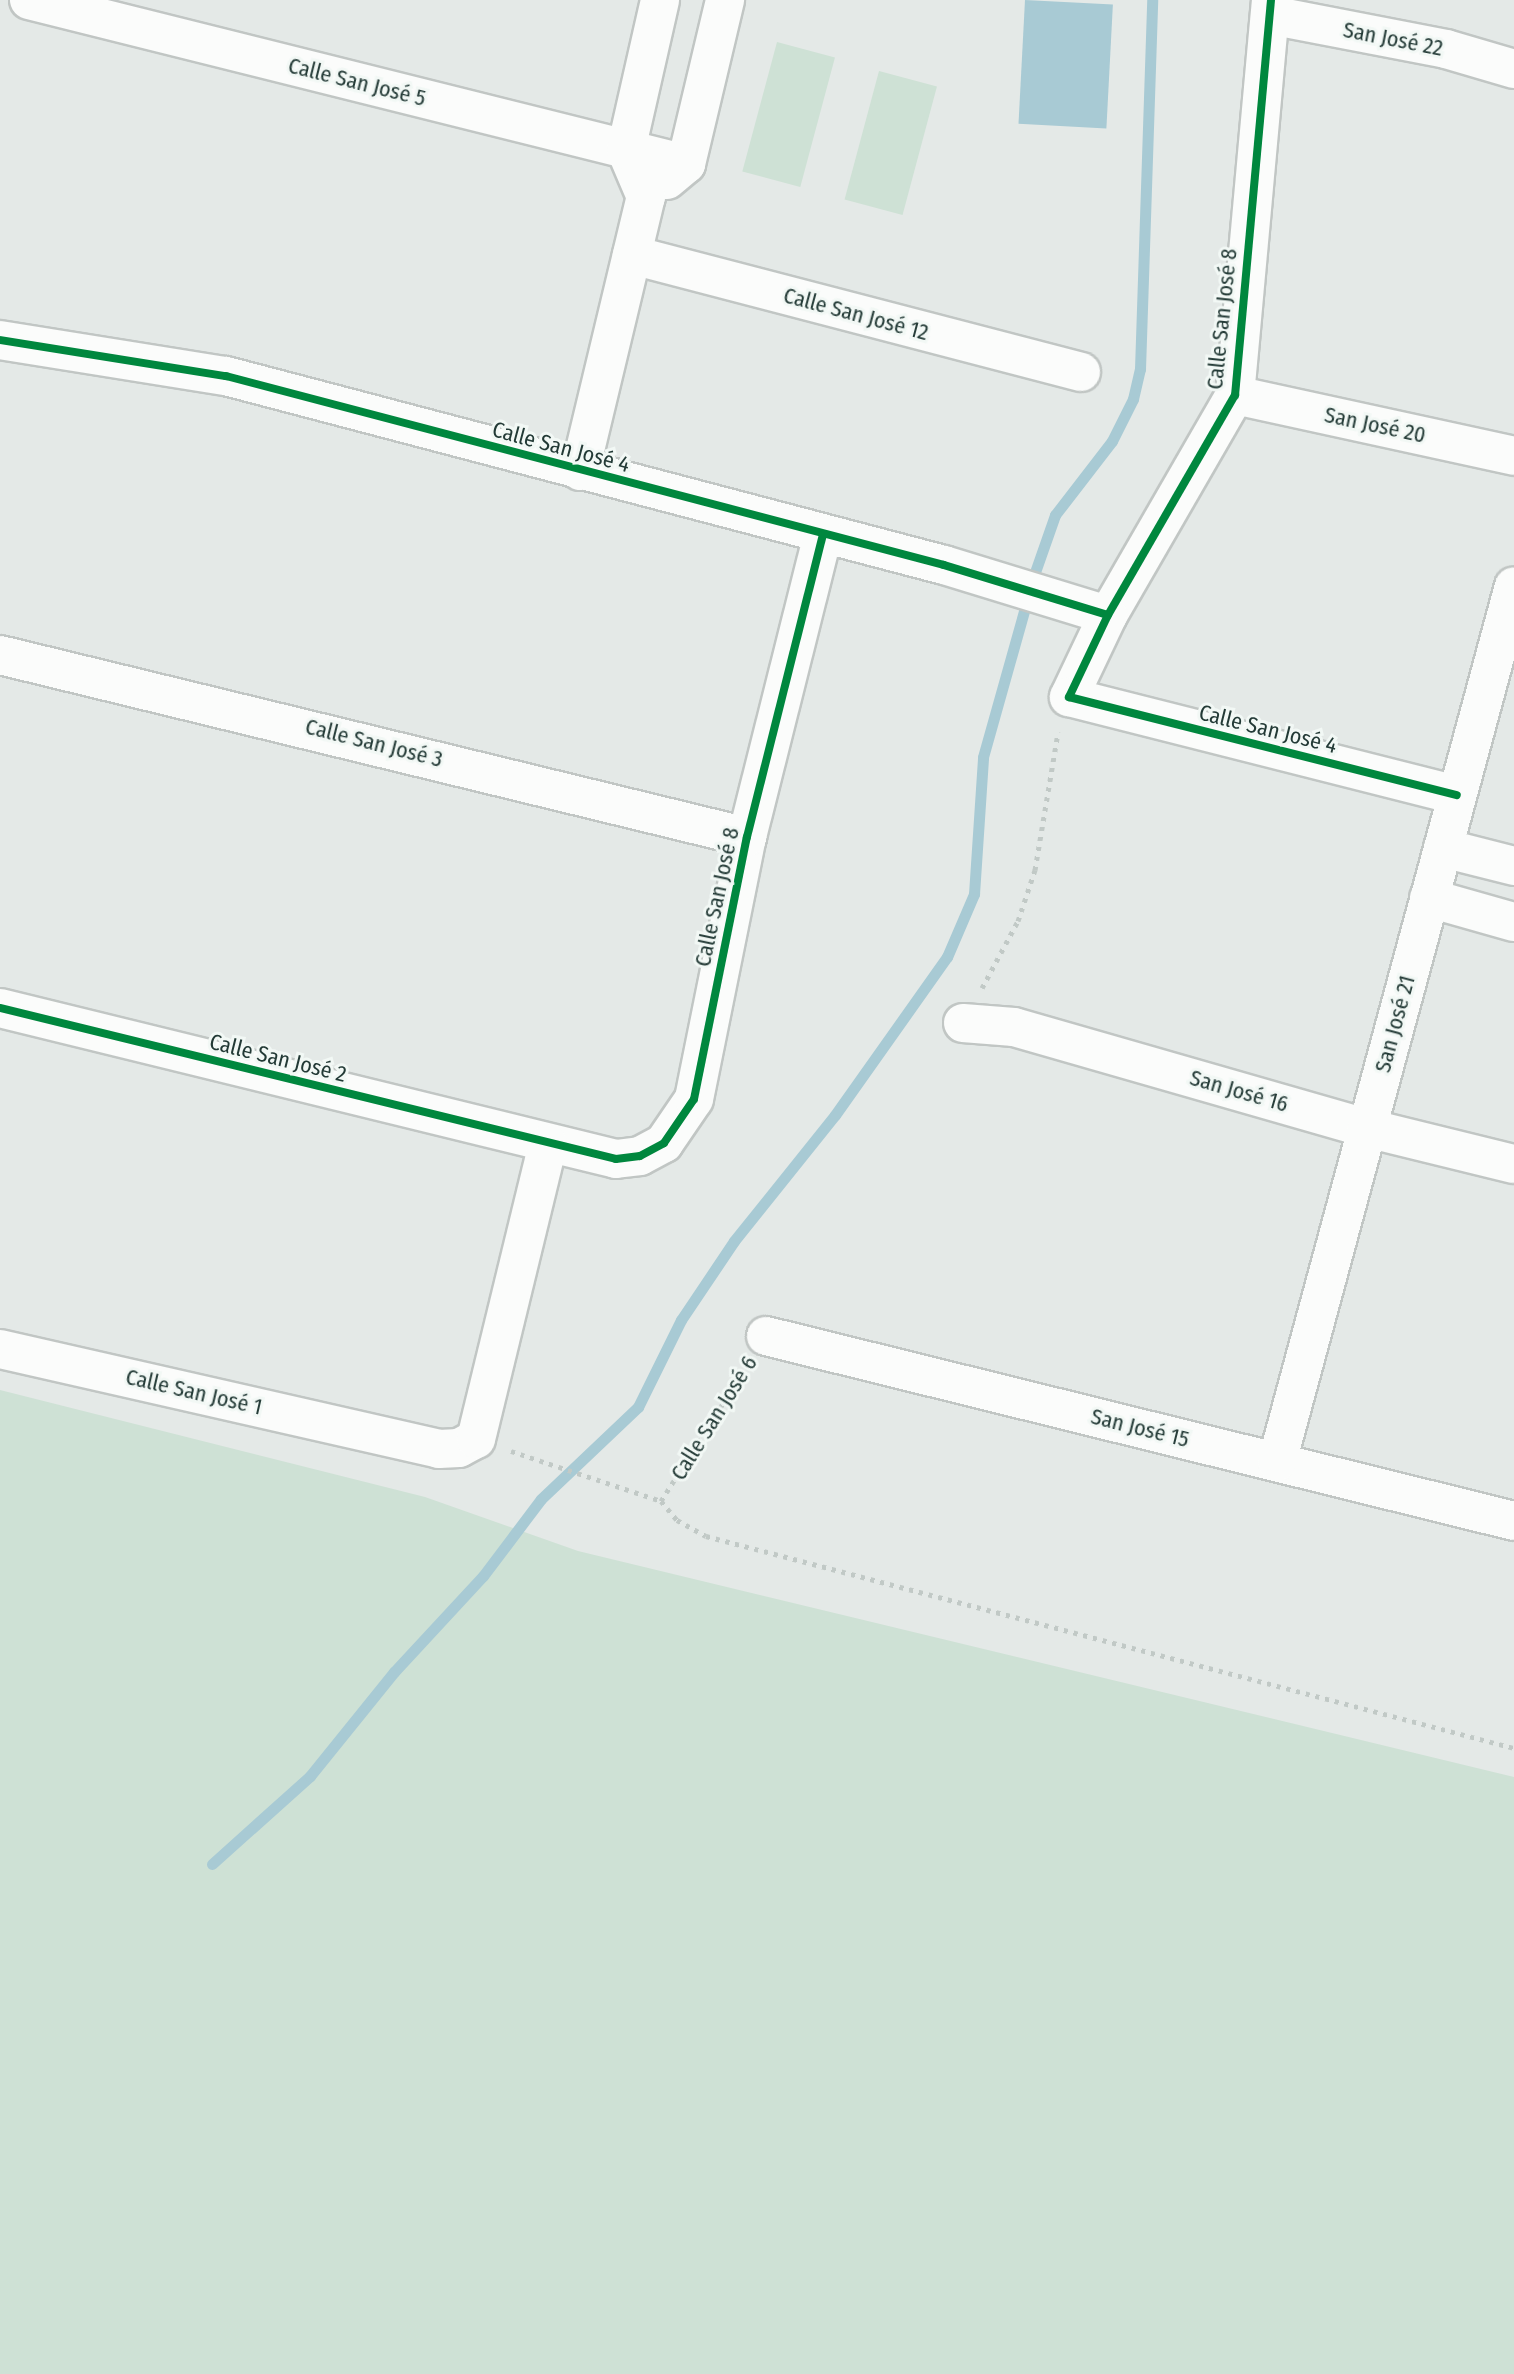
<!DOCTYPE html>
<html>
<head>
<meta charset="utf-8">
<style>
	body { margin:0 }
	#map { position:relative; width:1514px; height:2374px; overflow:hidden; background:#e4e9e7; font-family:"Fira Sans Condensed",sans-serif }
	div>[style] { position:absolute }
	.green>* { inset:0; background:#cee1d5; transform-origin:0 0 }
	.water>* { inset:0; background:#a8cad4; transform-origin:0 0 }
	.stream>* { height:11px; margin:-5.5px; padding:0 5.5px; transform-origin:5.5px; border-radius:5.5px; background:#a8cad4 }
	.path>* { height:5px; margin-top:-2.5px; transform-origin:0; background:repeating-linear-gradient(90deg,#c1c9c6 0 4px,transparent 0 10px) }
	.roads { filter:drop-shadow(2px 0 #c1c6c4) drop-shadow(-2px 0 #c1c6c4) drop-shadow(0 2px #c1c6c4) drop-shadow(0 -2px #c1c6c4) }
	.minor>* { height:38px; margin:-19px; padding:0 19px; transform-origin:19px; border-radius:19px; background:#fbfcfb }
	.cycleway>* { height:8px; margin:-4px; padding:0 4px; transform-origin:4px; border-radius:4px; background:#00873e }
	span { translate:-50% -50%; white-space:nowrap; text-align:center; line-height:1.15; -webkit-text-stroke:6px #f2f8f5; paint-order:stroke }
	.street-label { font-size:22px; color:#233a36 }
</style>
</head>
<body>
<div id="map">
	<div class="green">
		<i style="left:777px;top:42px;width:60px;height:134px;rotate:15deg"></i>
		<i style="left:879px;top:71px;width:60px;height:133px;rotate:15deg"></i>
		<i style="clip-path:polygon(0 1390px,425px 1497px,578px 1551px,1514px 1777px,1514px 2374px,0 2374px)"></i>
	</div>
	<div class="water">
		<i style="left:1025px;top:0;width:88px;height:124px;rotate:3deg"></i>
	</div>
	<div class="stream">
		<i style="left:212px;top:1864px;width:132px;rotate:-41.9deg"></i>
		<i style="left:310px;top:1776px;width:134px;rotate:-51.1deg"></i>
		<i style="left:394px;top:1672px;width:131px;rotate:-47.2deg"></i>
		<i style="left:483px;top:1576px;width:96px;rotate:-53deg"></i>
		<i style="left:541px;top:1499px;width:134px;rotate:-43.5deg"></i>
		<i style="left:638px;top:1407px;width:97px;rotate:-63.7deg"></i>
		<i style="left:681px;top:1320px;width:95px;rotate:-56.1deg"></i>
		<i style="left:734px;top:1241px;width:161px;rotate:-51.3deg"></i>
		<i style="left:835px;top:1115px;width:194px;rotate:-54.7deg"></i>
		<i style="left:947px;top:957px;width:69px;rotate:-66.8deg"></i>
		<i style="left:974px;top:894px;width:137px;rotate:-86.2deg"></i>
		<i style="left:983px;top:757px;width:189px;rotate:-74.3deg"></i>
		<i style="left:1034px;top:575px;width:64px;rotate:-70.7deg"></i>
		<i style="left:1055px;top:515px;width:93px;rotate:-52.4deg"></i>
		<i style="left:1112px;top:441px;width:47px;rotate:-63.4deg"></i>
		<i style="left:1133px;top:399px;width:31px;rotate:-77deg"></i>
		<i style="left:1140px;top:369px;width:369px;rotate:-88.1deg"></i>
	</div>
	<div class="path">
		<i style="left:982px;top:988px;width:76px;rotate:-61.8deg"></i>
		<i style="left:1018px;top:921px;width:54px;rotate:-71.6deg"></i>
		<i style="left:1035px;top:870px;width:140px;rotate:-80.5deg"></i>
		<i style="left:511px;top:1451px;width:158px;rotate:18.4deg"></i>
		<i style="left:661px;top:1501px;width:25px;rotate:50deg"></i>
		<i style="left:677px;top:1520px;width:33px;rotate:29deg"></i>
		<i style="left:706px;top:1536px;width:835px;rotate:14.7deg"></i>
		<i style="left:661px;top:1501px;width:159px;rotate:-57.6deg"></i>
	</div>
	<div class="roads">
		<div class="minor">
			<i style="left:29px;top:0;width:677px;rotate:14.02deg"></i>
			<i style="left:1271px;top:0;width:397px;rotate:95.2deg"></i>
			<i style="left:1235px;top:395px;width:254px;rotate:120deg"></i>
			<i style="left:1108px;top:615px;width:91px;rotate:115.4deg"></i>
			<i style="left:1069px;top:697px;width:400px;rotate:14.2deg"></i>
			<i style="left:1270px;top:15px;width:179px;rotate:10.9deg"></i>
			<i style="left:1446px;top:49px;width:71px;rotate:16.4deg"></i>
			<i style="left:667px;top:180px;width:25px;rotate:-40deg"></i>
			<i style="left:686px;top:164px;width:169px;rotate:-76.6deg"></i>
			<i style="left:632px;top:255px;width:464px;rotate:14.6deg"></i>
			<i style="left:0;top:340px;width:229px;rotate:9.1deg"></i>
			<i style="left:226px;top:376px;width:742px;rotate:14.75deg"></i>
			<i style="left:944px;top:565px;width:171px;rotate:17deg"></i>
			<i style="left:1235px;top:395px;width:286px;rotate:12.3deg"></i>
			<i style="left:580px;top:471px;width:282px;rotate:-76.5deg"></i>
			<i style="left:646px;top:197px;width:51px;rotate:-113.1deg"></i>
			<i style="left:626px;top:150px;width:154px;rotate:-77.2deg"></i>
			<i style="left:0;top:655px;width:769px;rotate:13.69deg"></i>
			<i style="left:1443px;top:848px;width:73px;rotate:14.2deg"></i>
			<i style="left:1429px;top:898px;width:88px;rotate:15.8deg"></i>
			<i style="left:0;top:1008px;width:634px;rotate:13.77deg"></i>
			<i style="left:616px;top:1159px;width:24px;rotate:-7deg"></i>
			<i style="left:640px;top:1156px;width:27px;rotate:-28deg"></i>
			<i style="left:664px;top:1143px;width:53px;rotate:-55.7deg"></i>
			<i style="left:694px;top:1099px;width:267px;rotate:-78.6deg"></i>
			<i style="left:747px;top:837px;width:312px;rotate:-75.9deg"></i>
			<i style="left:963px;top:1023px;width:51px;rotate:4.5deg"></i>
			<i style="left:1014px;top:1027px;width:367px;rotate:16deg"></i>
			<i style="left:1367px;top:1128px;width:151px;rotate:13.8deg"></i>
			<i style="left:766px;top:1336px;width:771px;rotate:13.89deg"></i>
			<i style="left:0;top:1349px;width:450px;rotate:12.8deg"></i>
			<i style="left:439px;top:1449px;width:20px;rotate:-3deg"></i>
			<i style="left:459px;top:1448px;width:19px;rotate:-28deg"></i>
			<i style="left:476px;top:1439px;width:304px;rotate:-76.3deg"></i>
			<i style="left:1277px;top:1462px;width:907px;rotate:-74.86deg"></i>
		</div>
	</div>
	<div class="cycleway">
		<i style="left:1271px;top:0;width:397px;rotate:95.2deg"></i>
		<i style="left:1235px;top:395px;width:254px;rotate:120deg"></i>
		<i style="left:1108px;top:615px;width:91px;rotate:115.4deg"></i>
		<i style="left:1069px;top:697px;width:400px;rotate:14.2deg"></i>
		<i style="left:0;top:340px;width:229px;rotate:9.1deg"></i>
		<i style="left:226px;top:376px;width:742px;rotate:14.75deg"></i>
		<i style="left:944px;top:565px;width:171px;rotate:17deg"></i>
		<i style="left:0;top:1008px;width:634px;rotate:13.77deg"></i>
		<i style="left:616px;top:1159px;width:24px;rotate:-7deg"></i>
		<i style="left:640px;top:1156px;width:27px;rotate:-28deg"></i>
		<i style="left:664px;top:1143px;width:53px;rotate:-55.7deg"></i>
		<i style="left:694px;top:1099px;width:267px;rotate:-78.6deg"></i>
		<i style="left:747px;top:837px;width:312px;rotate:-75.9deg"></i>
	</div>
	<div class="street-label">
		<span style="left:1393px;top:39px;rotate:11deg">San José 22</span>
		<span style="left:357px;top:82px;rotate:14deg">Calle San José 5</span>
		<span style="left:856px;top:314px;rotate:15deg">Calle San José 12</span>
		<span style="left:1222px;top:319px;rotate:-84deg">Calle San José 8</span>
		<span style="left:1375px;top:425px;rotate:12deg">San José 20</span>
		<span style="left:561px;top:447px;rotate:15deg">Calle San José 4</span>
		<span style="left:1268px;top:729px;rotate:14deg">Calle San José 4</span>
		<span style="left:374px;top:743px;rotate:14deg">Calle San José 3</span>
		<span style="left:717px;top:897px;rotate:-78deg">Calle San José 8</span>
		<span style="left:1395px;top:1024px;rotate:-75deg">San José 21</span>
		<span style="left:278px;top:1058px;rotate:14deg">Calle San José 2</span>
		<span style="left:1239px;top:1091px;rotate:16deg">San José 16</span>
		<span style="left:194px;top:1392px;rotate:13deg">Calle San José 1</span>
		<span style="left:714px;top:1418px;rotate:-58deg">Calle San José 6</span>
		<span style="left:1140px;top:1428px;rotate:14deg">San José 15</span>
	</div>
</div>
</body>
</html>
